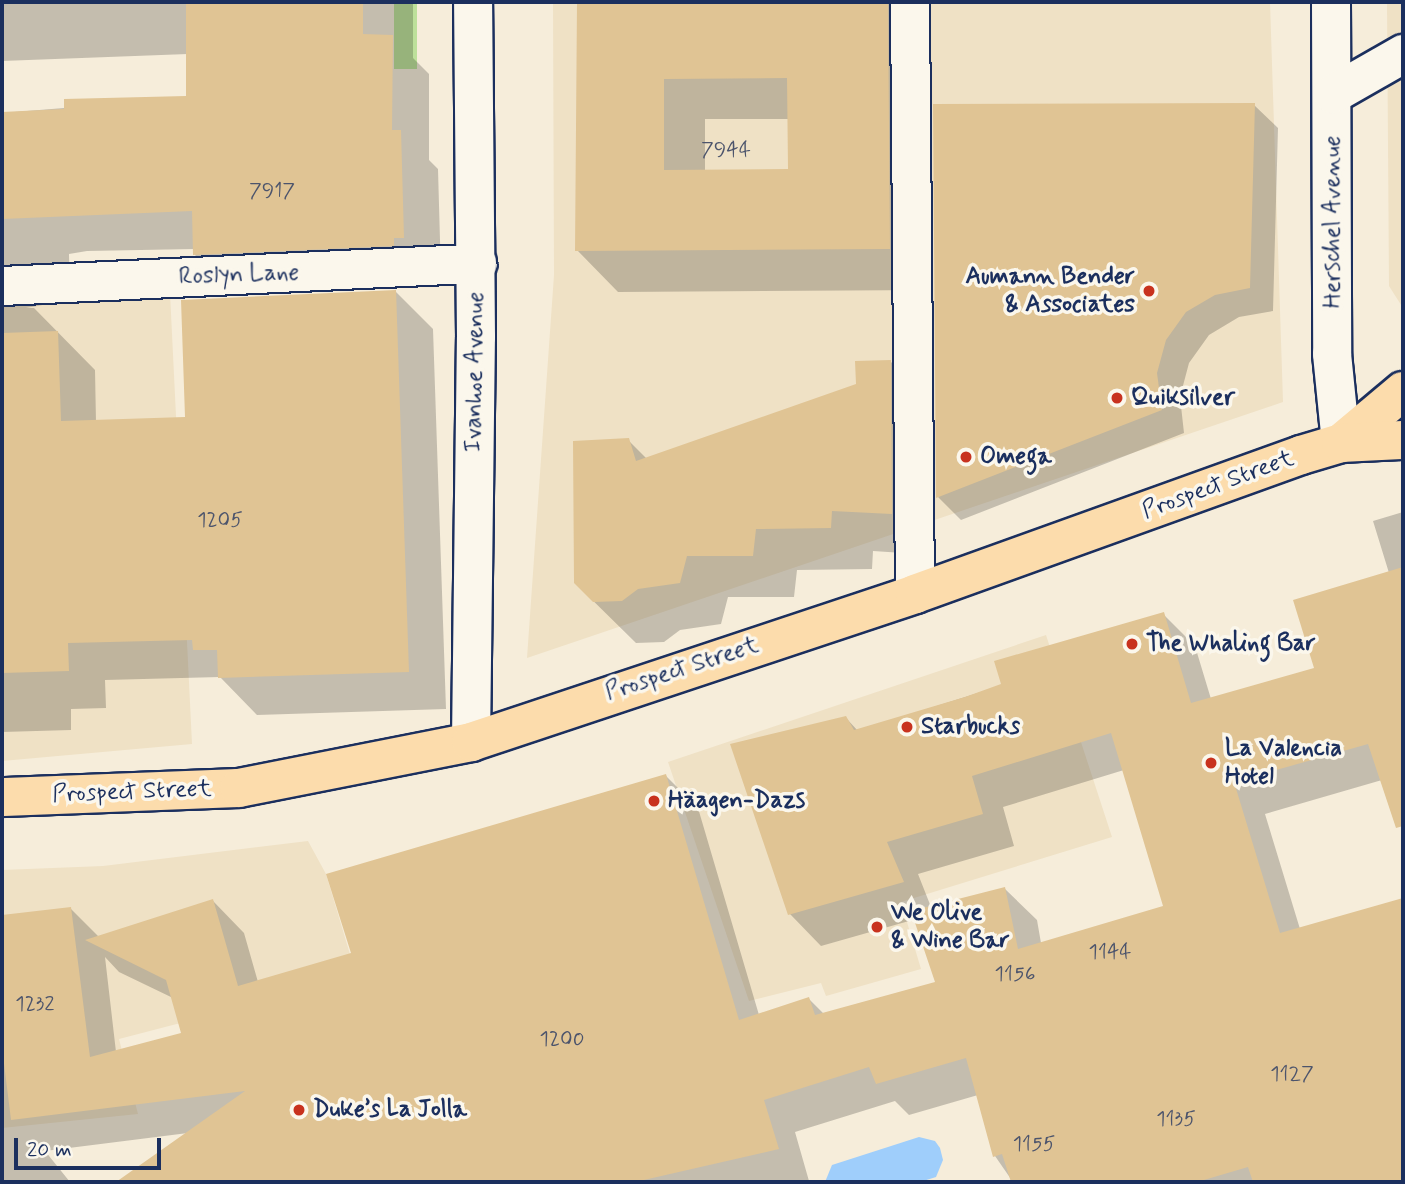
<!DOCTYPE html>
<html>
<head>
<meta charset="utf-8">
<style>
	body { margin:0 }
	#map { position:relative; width:1405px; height:1184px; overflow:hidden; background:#f6edda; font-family:Mynerve,sans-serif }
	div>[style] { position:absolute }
	.built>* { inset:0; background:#efe1c5 }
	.green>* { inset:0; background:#bde09a; transform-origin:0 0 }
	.water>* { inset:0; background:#9fcefb }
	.shadow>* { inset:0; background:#0003 }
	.building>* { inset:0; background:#e0c494 }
	.roads { filter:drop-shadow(2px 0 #1b2f5e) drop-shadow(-2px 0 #1b2f5e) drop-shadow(0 2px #1b2f5e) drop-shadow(0 -2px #1b2f5e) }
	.minor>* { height:38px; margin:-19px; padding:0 19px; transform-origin:19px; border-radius:19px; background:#fbf7ec }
	.major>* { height:38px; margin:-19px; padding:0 19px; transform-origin:19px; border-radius:19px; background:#fcdcac }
	.dots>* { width:19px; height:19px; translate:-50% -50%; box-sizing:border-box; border:4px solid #fbf7ec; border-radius:50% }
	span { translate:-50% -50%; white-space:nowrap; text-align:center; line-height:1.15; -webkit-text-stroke:7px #fbf7ec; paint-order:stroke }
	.number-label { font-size:21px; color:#4c546c }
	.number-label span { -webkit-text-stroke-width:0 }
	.street-label { font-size:24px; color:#1b2f5e }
	.poi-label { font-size:24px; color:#1b2f5e; font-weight:700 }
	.right { translate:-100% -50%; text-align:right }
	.left { translate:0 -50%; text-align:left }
	.frame { position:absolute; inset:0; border:4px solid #1b2f5e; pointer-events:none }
	.scale { position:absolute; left:14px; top:1138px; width:147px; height:32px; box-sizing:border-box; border:4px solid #1b2f5e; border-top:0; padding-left:9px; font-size:21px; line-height:24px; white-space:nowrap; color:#1b2f5e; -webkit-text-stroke:5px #fbf7ec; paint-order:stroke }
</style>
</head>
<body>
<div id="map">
	<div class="built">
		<i style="clip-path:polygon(553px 2px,1270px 2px,1283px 402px,527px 658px,554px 275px)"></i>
		<i style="clip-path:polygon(1387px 2px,1403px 2px,1403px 308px,1389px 286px)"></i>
		<i style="clip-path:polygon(2px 287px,170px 293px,192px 744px,2px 761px)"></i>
		<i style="clip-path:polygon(1046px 635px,1112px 837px,901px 902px,921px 969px,826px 996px,821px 983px,749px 1001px,668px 762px)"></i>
		<i style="clip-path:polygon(308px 841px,326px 874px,418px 1182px,292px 1182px,242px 1007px,119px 1039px,138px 1114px,2px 1128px,2px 870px,103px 866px)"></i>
	</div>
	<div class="green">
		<i style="left:394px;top:2px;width:23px;height:67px"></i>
	</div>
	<div class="water">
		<i style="clip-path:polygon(919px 1137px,935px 1141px,940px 1148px,943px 1160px,936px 1177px,920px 1182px,825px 1182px,832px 1165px)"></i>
	</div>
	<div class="shadow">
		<i style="clip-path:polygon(2px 2px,413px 2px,413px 58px,429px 74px,429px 160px,438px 169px,441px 275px,232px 292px,195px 255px,195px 249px,87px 251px,69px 254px,70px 300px,26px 308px,34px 308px,95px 370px,96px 422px,186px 419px,395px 291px,433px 329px,446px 709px,257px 715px,220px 677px,105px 680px,106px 708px,71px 709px,71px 730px,2px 732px,2px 113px,188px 98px,188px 54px,2px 61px)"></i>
		<i style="clip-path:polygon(evenodd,581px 2px,929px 2px,931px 290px,618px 292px,577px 250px,581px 2px,705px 119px,789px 119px,790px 170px,705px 171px,705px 119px)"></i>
		<i style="clip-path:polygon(1254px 105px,1278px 128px,1273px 311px,1239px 317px,1209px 335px,1189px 363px,1180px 397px,1184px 433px,961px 520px,938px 497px)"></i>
		<i style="clip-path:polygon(890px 361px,932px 403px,933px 555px,873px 551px,872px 569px,797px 570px,794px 597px,728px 597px,721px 624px,680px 630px,664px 642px,636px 643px,575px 583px,628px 440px,647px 459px,858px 385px)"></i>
		<i style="clip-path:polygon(evenodd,1403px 512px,1403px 824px,1393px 813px,1382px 780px,1265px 814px,1300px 929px,1403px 900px,1403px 1182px,1013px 1182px,995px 1156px,978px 1095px,909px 1115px,895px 1101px,795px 1132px,809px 1181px,804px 1182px,119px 1182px,188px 1133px,45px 1151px,70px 1182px,2px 1182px,2px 917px,71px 909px,100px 938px,213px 901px,244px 933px,258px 982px,353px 954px,666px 776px,698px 808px,759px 1015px,809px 999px,824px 1014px,938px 983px,916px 919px,821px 946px,790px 914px,846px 718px,858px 731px,1003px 685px,1163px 614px,1195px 646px,1211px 699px,1316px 669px,1389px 573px,1373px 521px,1403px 512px,1124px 770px,1165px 907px,1041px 943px,1037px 920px,1005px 889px,931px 907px,918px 874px,1014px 846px,1003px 807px,1124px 770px,1403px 512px,105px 957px,119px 972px,173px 998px,183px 1034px,116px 1052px,105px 957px)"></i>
	</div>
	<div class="building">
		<i style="clip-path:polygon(186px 2px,363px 2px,363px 34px,393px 35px,392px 130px,401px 130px,404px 238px,394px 238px,394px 246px,193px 255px,192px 211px,2px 219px,2px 112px,64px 109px,64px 99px,186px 96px)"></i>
		<i style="clip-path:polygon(evenodd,577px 2px,888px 2px,890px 249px,575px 251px,577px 2px,787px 78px,788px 169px,664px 170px,664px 79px,787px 78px)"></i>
		<i style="clip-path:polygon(1255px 103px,1250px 288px,1215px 295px,1186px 312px,1166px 340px,1157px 373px,1162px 410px,936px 498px,933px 104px)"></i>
		<i style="clip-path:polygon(396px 290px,409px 672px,218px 678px,217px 650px,193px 650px,192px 640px,68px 643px,69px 671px,2px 673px,2px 333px,58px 331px,61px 421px,185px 417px,181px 300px)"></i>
		<i style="clip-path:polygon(891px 360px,892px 514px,832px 511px,831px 528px,756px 529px,753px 556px,687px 556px,680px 583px,638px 589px,622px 601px,593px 602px,574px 583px,573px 441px,629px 438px,636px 461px,856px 384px,855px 361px)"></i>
		<i style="clip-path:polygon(1403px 567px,1403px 826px,1396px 828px,1368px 744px,1234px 782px,1280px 933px,1403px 898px,1403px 1182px,1253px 1182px,1248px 1167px,1197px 1182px,1011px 1182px,1002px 1154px,993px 1157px,966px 1058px,876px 1084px,869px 1067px,764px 1100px,779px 1149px,635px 1182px,116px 1182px,245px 1091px,11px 1120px,2px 1047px,2px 915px,71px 907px,90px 1057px,181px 1033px,166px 980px,85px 940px,213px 899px,238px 986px,351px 953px,326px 874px,666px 774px,739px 1020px,809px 997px,815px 1015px,935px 982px,911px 911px,1005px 887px,1018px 949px,1163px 906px,1111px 733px,972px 776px,983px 814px,887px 842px,904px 882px,788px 915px,730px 744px,846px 716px,854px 730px,965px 697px,1001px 684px,994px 661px,1164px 612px,1191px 703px,1314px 668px,1293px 600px)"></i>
	</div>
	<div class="roads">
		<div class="minor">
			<i style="left:910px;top:2px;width:592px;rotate:89.52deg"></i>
			<i style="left:1331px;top:2px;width:352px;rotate:89.8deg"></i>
			<i style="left:1332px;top:354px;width:89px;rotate:84.2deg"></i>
			<i style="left:1333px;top:94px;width:81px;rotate:-29.7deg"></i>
			<i style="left:2px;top:286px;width:476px;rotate:-2.7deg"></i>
			<i style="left:471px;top:742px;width:405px;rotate:-89.3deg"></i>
			<i style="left:476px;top:337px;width:335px;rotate:-90.5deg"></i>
		</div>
		<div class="major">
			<i style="left:1341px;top:443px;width:81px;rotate:-40deg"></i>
			<i style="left:2px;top:797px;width:237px;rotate:-2.2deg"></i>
			<i style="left:239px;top:788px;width:237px;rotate:-11.2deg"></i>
			<i style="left:471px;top:742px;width:468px;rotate:-18.4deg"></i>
			<i style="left:915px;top:594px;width:410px;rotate:-19.8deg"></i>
			<i style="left:1301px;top:455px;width:42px;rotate:-16.7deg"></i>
			<i style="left:1341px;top:443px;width:62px;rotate:-2.8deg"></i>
		</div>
	</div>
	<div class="dots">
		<i style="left:1149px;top:291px;background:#c8321e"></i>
		<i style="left:1117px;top:398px;background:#c8321e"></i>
		<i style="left:966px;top:457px;background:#c8321e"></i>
		<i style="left:1132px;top:644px;background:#c8321e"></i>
		<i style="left:907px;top:727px;background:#c8321e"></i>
		<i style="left:1211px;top:763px;background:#c8321e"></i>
		<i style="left:654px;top:801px;background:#c8321e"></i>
		<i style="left:877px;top:927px;background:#c8321e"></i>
		<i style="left:299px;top:1110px;background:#c8321e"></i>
	</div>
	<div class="number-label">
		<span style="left:726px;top:150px">7944</span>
		<span style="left:272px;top:191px">7917</span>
		<span style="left:220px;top:520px">1205</span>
		<span style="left:1110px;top:952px">1144</span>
		<span style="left:1015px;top:974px">1156</span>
		<span style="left:35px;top:1004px">1232</span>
		<span style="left:562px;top:1039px">1200</span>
		<span style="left:1292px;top:1074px">1127</span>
		<span style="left:1176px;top:1119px">1135</span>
		<span style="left:1034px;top:1144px">1155</span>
	</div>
	<div class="street-label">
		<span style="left:1333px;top:222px;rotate:-90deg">Herschel Avenue</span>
		<span style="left:239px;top:275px;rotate:-2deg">Roslyn Lane</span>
		<span style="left:475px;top:372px;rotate:-89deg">Ivanhoe Avenue</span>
		<span style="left:1218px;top:485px;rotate:-20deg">Prospect Street</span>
		<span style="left:682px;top:669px;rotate:-18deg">Prospect Street</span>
		<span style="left:132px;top:792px;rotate:-2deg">Prospect Street</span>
	</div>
	<div class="poi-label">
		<span class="right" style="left:1135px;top:291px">Aumann Bender<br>&amp; Associates</span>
		<span class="left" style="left:1131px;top:398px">Quiksilver</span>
		<span class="left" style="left:980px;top:457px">Omega</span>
		<span class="left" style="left:1146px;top:644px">The Whaling Bar</span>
		<span class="left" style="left:921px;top:727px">Starbucks</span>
		<span class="left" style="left:1225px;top:763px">La Valencia<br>Hotel</span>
		<span class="left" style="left:668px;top:801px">Häagen-Dazs</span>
		<span class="left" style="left:891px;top:927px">We Olive<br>&amp; Wine Bar</span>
		<span class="left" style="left:313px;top:1110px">Duke’s La Jolla</span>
	</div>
	<div class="frame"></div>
	<div class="scale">20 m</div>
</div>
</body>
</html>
